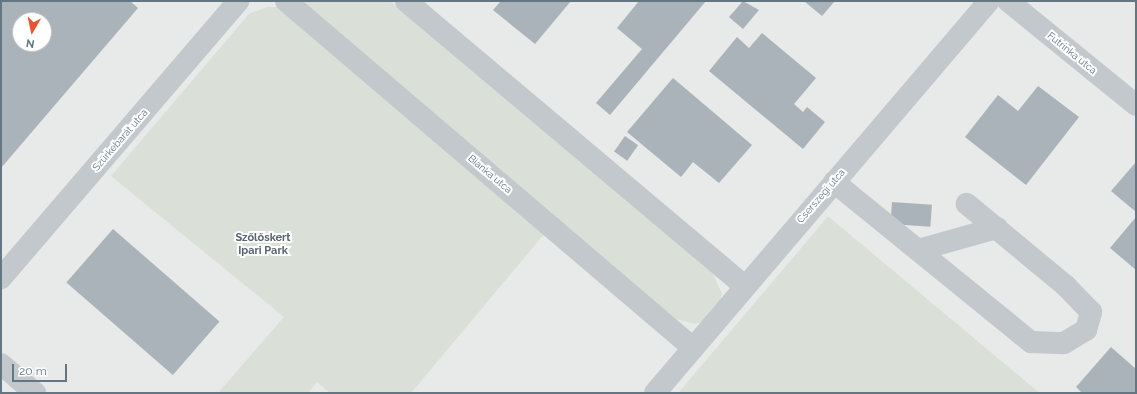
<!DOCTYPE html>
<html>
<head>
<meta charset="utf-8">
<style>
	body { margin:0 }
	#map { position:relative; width:1137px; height:394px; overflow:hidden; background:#fafaf8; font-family:Raleway,sans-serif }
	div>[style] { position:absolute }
	.built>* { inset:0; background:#e8e9e9 }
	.green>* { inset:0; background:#dadfd7 }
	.building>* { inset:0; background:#aab3b9; transform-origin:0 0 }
	.minor>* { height:22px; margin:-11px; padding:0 11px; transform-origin:11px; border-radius:11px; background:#c3c8cc }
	span { translate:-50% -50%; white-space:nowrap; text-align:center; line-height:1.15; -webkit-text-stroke:4px #fff; paint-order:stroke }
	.street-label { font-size:10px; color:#657683 }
	.neighbourhood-label { font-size:11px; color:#57646e; font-weight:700 }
	.frame { position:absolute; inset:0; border:2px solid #657683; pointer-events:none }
	.north { position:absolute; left:12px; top:12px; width:40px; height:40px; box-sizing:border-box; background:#fff; border:1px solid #c1c8cd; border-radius:50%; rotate:189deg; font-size:11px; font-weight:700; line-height:16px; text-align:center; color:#657683 }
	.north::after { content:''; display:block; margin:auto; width:14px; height:18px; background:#e4572e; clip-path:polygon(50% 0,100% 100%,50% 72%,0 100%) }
	.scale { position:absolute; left:12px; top:364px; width:55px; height:18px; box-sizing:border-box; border:2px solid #657683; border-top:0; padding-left:5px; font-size:12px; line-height:14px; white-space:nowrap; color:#657683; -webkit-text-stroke:3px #fff; paint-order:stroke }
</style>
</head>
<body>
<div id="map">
	<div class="built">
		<i style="clip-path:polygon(evenodd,1px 1px,1136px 1px,1136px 393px,1040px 393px,828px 216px,678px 393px,1px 393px,1px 1px,20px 20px,44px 20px,44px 44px,20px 44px,20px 20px)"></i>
	</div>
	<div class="green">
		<i style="clip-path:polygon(300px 1px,390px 1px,713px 274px,722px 294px,720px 304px,707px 320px,696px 324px,676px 319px)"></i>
		<i style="clip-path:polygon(267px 7px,279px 7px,545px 233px,411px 393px,330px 393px,317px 382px,308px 393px,218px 393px,284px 317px,111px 176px,249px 14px)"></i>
		<i style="clip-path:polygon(828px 216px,1040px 393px,678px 393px)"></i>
	</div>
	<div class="building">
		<i style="clip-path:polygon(evenodd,1px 1px,130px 1px,138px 8px,1px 168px,1px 1px,20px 20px,44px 20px,44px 44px,20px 44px,20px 20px)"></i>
		<i style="clip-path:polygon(501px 1px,571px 1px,535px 44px,493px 10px)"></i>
		<i style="clip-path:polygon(639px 1px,706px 1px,610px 115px,596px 103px,642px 49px,617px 28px)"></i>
		<i style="clip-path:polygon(743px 1px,759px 10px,743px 29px,729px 17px)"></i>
		<i style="clip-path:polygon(804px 1px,835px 1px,822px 16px)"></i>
		<i style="clip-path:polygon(762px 33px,816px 78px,794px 104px,803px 112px,807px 107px,825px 122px,803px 149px,709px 71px,737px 37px,749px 48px)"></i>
		<i style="clip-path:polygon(673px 78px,752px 145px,719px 183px,693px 162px,681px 177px,627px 132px)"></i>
		<i style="clip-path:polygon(1038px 86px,1079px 117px,1026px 185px,965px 137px,998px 95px,1018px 111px)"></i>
		<i style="left:625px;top:136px;width:16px;height:19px;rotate:35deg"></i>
		<i style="clip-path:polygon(1136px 162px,1136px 212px,1111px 191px)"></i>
		<i style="left:892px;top:202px;width:40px;height:22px;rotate:4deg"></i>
		<i style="clip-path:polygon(1136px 217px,1136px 270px,1110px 248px)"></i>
		<i style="left:113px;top:229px;width:141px;height:71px;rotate:41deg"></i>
		<i style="clip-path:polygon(1111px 347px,1136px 369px,1136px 393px,1082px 393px,1076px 387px)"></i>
	</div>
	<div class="minor">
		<i style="left:286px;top:1px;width:535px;rotate:40.45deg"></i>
		<i style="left:406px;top:1px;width:442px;rotate:40.1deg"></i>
		<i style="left:1008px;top:1px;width:165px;rotate:39.1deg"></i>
		<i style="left:834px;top:182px;width:254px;rotate:39.1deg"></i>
		<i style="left:1031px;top:342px;width:33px;rotate:2deg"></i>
		<i style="left:1064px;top:343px;width:26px;rotate:-31deg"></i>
		<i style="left:1086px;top:330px;width:19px;rotate:-74deg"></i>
		<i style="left:1091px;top:312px;width:36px;rotate:-134deg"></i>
		<i style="left:1066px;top:286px;width:129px;rotate:-140.4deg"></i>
		<i style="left:918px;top:250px;width:82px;rotate:-15.6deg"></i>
		<i style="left:1px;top:278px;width:365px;rotate:-49.4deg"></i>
		<i style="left:1px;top:364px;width:45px;rotate:40.5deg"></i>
		<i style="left:655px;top:393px;width:515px;rotate:-49.57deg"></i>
	</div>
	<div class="street-label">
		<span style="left:1072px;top:53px;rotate:39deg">Futrinka utca</span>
		<span style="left:120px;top:140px;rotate:-49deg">Szürkebarát utca</span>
		<span style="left:490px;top:174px;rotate:40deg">Bianka utca</span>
		<span style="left:821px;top:196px;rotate:-49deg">Cserszegi utca</span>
	</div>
	<div class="neighbourhood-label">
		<span style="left:263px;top:245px">Szőlőskert<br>Ipari Park</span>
	</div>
	<div class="frame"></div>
	<div class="north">N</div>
	<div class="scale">20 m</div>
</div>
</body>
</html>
